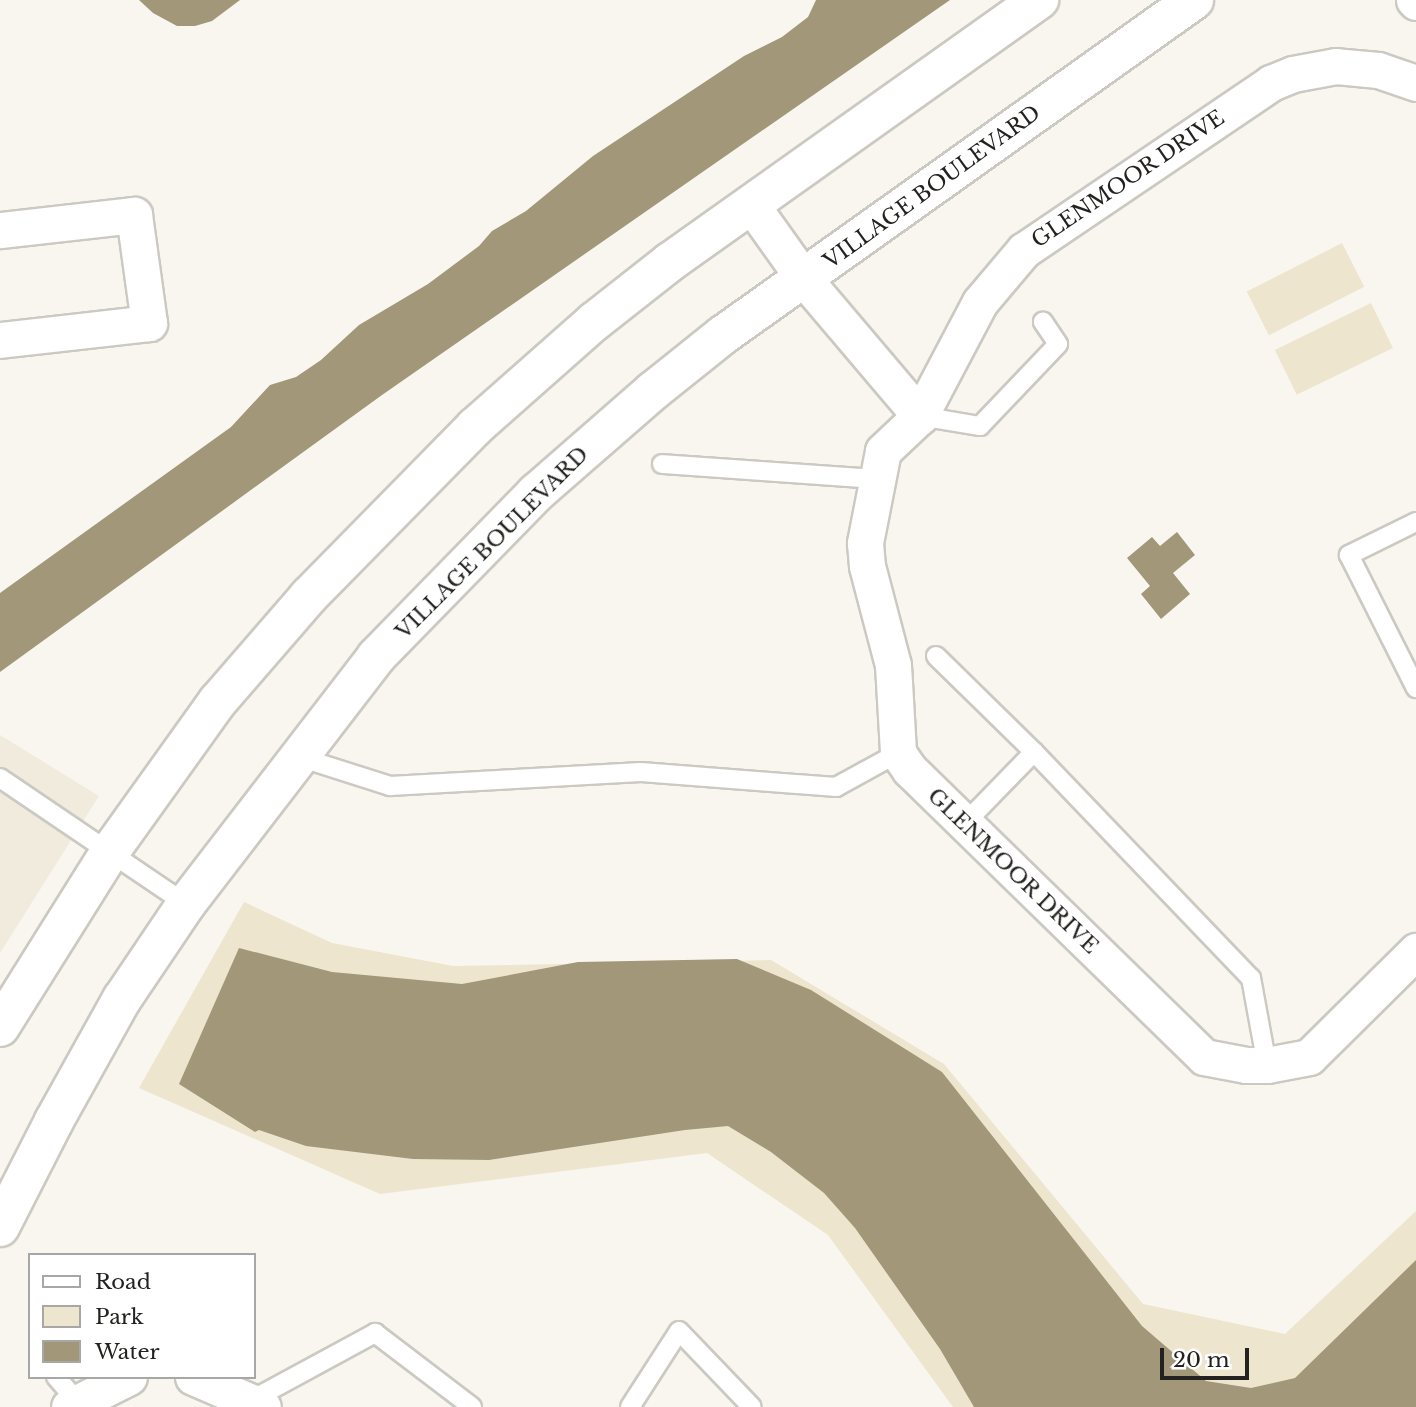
<!DOCTYPE html>
<html>
<head>
<meta charset="utf-8">
<style>
	body { margin:0 }
	#map { position:relative; width:1416px; height:1407px; overflow:hidden; background:#f9f6ef; font-family:"Libre Baskerville",serif }
	div>[style] { position:absolute }
	.built>* { inset:0; background:#f0ebdd }
	.green>* { inset:0; background:#ede5cd; transform-origin:0 0 }
	.water>* { inset:0; background:#a29779 }
	.roads { filter:drop-shadow(2px 0 #cbc9c2) drop-shadow(-2px 0 #cbc9c2) drop-shadow(0 2px #cbc9c2) drop-shadow(0 -2px #cbc9c2) }
	.lane>* { height:18px; margin:-9px; padding:0 9px; transform-origin:9px; border-radius:9px; background:#fff }
	.street>* { height:35px; margin:-17.5px; padding:0 17.5px; transform-origin:17.5px; border-radius:17.5px; background:#fff }
	.secondary>* { height:38px; margin:-19px; padding:0 19px; transform-origin:19px; border-radius:19px; background:#fff }
	span { translate:-50% -50%; white-space:nowrap; text-align:center; line-height:1.15; -webkit-text-stroke:5px #fff; paint-order:stroke }
	.street-label { font-size:21px; color:#232220 }
	.legend { position:absolute; left:28px; top:1253px; width:228px; height:126px; box-sizing:border-box; background:#fff; border:2px solid #a7a7a6; margin:0; padding:9px 12px; list-style:none; font-size:21px; color:#232220 }
	.legend li { display:flex; align-items:center; gap:14px; height:35px }
	.legend b { width:35px; border:2px solid #a7a7a6 }
	.scale { position:absolute; left:1160px; top:1348px; width:89px; height:32px; box-sizing:border-box; border:4px solid #232220; border-top:0; padding-left:9px; font-size:21px; line-height:24px; white-space:nowrap; color:#232220; -webkit-text-stroke:5px #fff; paint-order:stroke }
</style>
</head>
<body>
<div id="map">
	<div class="built">
		<i style="clip-path:polygon(0 735px,99px 796px,0 953px)"></i>
	</div>
	<div class="green">
		<i style="left:1342px;top:243px;width:49px;height:107px;rotate:63deg"></i>
		<i style="left:1371px;top:303px;width:50px;height:107px;rotate:64deg"></i>
		<i style="clip-path:polygon(244px 902px,332px 943px,453px 966px,771px 960px,944px 1064px,1143px 1304px,1285px 1334px,1416px 1211px,1416px 1407px,953px 1407px,828px 1235px,707px 1153px,380px 1194px,139px 1088px)"></i>
	</div>
	<div class="water">
		<i style="clip-path:polygon(139px 0,240px 0,212px 21px,195px 26px,177px 26px,153px 13px)"></i>
		<i style="clip-path:polygon(816px 0,950px 0,382px 395px,0 672px,0 593px,231px 427px,270px 385px,296px 377px,321px 360px,359px 325px,428px 284px,479px 246px,492px 231px,526px 211px,593px 156px,744px 56px,782px 37px,808px 17px)"></i>
		<i style="clip-path:polygon(1177px 532px,1195px 555px,1173px 573px,1190px 594px,1161px 619px,1141px 594px,1150px 586px,1127px 558px,1152px 537px,1160px 546px)"></i>
		<i style="clip-path:polygon(239px 948px,332px 972px,462px 984px,578px 962px,737px 959px,811px 990px,942px 1072px,1142px 1326px,1206px 1381px,1251px 1388px,1295px 1378px,1416px 1260px,1416px 1407px,974px 1407px,940px 1349px,855px 1228px,824px 1193px,771px 1152px,728px 1126px,685px 1130px,489px 1160px,413px 1159px,306px 1146px,259px 1130px,255px 1132px,179px 1084px)"></i>
	</div>
	<div class="roads">
		<div class="lane">
			<i style="left:920px;top:416px;width:61px;rotate:9.5deg"></i>
			<i style="left:980px;top:426px;width:113px;rotate:-46.4deg"></i>
			<i style="left:1058px;top:344px;width:27px;rotate:-124deg"></i>
			<i style="left:662px;top:464px;width:216px;rotate:4deg"></i>
			<i style="left:1416px;top:522px;width:75px;rotate:153.8deg"></i>
			<i style="left:1349px;top:555px;width:149px;rotate:63.3deg"></i>
			<i style="left:936px;top:656px;width:137px;rotate:44.4deg"></i>
			<i style="left:1034px;top:752px;width:99px;rotate:134.2deg"></i>
			<i style="left:1034px;top:752px;width:313px;rotate:46.2deg"></i>
			<i style="left:1251px;top:978px;width:88px;rotate:79.6deg"></i>
			<i style="left:299px;top:757px;width:96px;rotate:17.7deg"></i>
			<i style="left:390px;top:786px;width:251px;rotate:-3.2deg"></i>
			<i style="left:641px;top:772px;width:196px;rotate:4.4deg"></i>
			<i style="left:836px;top:787px;width:71px;rotate:-28.7deg"></i>
			<i style="left:0;top:778px;width:225px;rotate:34.1deg"></i>
			<i style="left:56px;top:1377px;width:32px;rotate:49deg"></i>
			<i style="left:248px;top:1402px;width:145px;rotate:-28.5deg"></i>
			<i style="left:375px;top:1333px;width:122px;rotate:37.3deg"></i>
			<i style="left:630px;top:1407px;width:90px;rotate:-57.2deg"></i>
			<i style="left:679px;top:1331px;width:105px;rotate:46.2deg"></i>
		</div>
		<div class="street">
			<i style="left:1414px;top:0;width:3px;rotate:45deg"></i>
			<i style="left:1416px;top:83px;width:40px;rotate:-161.1deg"></i>
			<i style="left:1378px;top:70px;width:42px;rotate:-174.6deg"></i>
			<i style="left:1336px;top:66px;width:44px;rotate:169.5deg"></i>
			<i style="left:1293px;top:74px;width:24px;rotate:158deg"></i>
			<i style="left:1271px;top:83px;width:298px;rotate:145.9deg"></i>
			<i style="left:1024px;top:250px;width:68px;rotate:130.2deg"></i>
			<i style="left:980px;top:302px;width:129px;rotate:117.8deg"></i>
			<i style="left:920px;top:416px;width:51px;rotate:136.6deg"></i>
			<i style="left:883px;top:451px;width:94px;rotate:101.1deg"></i>
			<i style="left:865px;top:543px;width:23px;rotate:85deg"></i>
			<i style="left:867px;top:566px;width:102px;rotate:75.3deg"></i>
			<i style="left:893px;top:665px;width:88px;rotate:86.7deg"></i>
			<i style="left:898px;top:753px;width:21px;rotate:55deg"></i>
			<i style="left:910px;top:770px;width:411px;rotate:44.3deg"></i>
			<i style="left:1204px;top:1057px;width:43px;rotate:10.8deg"></i>
			<i style="left:1246px;top:1065px;width:21px"></i>
			<i style="left:1267px;top:1065px;width:43px;rotate:-10.8deg"></i>
			<i style="left:1309px;top:1057px;width:151px;rotate:-44.7deg"></i>
			<i style="left:752px;top:206px;width:90px;rotate:54.5deg"></i>
			<i style="left:804px;top:279px;width:180px;rotate:49.7deg"></i>
			<i style="left:0;top:230px;width:135px;rotate:-6.4deg"></i>
			<i style="left:134px;top:215px;width:109px;rotate:82.1deg"></i>
			<i style="left:149px;top:323px;width:150px;rotate:173.5deg"></i>
			<i style="left:193px;top:1377px;width:76px;rotate:23.2deg"></i>
			<i style="left:69px;top:1407px;width:67px;rotate:-26.6deg"></i>
		</div>
		<div class="secondary">
			<i style="left:0;top:1027px;width:205px;rotate:-57.9deg"></i>
			<i style="left:109px;top:853px;width:187px;rotate:-54.4deg"></i>
			<i style="left:218px;top:701px;width:139px;rotate:-49.1deg"></i>
			<i style="left:309px;top:596px;width:237px;rotate:-45.5deg"></i>
			<i style="left:475px;top:427px;width:160px;rotate:-41.5deg"></i>
			<i style="left:595px;top:321px;width:95px;rotate:-38.2deg"></i>
			<i style="left:670px;top:262px;width:453px;rotate:-35.4deg"></i>
			<i style="left:0;top:1227px;width:119px;rotate:-63deg"></i>
			<i style="left:54px;top:1121px;width:140px;rotate:-60.9deg"></i>
			<i style="left:122px;top:999px;width:115px;rotate:-56deg"></i>
			<i style="left:186px;top:904px;width:312px;rotate:-52.4deg"></i>
			<i style="left:376px;top:657px;width:229px;rotate:-45.7deg"></i>
			<i style="left:536px;top:493px;width:155px;rotate:-41.1deg"></i>
			<i style="left:653px;top:391px;width:90px;rotate:-38.7deg"></i>
			<i style="left:723px;top:335px;width:578px;rotate:-35.42deg"></i>
		</div>
	</div>
	<div class="street-label">
		<span style="left:1128px;top:179px;rotate:-34deg">GLENMOOR DRIVE</span>
		<span style="left:932px;top:187px;rotate:-36deg">VILLAGE BOULEVARD</span>
		<span style="left:492px;top:543px;rotate:-45deg">VILLAGE BOULEVARD</span>
		<span style="left:1013px;top:871px;rotate:44deg">GLENMOOR DRIVE</span>
	</div>
	<ul class="legend">
	<li><b style="height:9px;background:#fff"></b>Road</li>
	<li><b style="height:19px;background:#ede5cd"></b>Park</li>
	<li><b style="height:19px;background:#a29779"></b>Water</li>
	</ul>
	<div class="scale">20 m</div>
</div>
</body>
</html>
